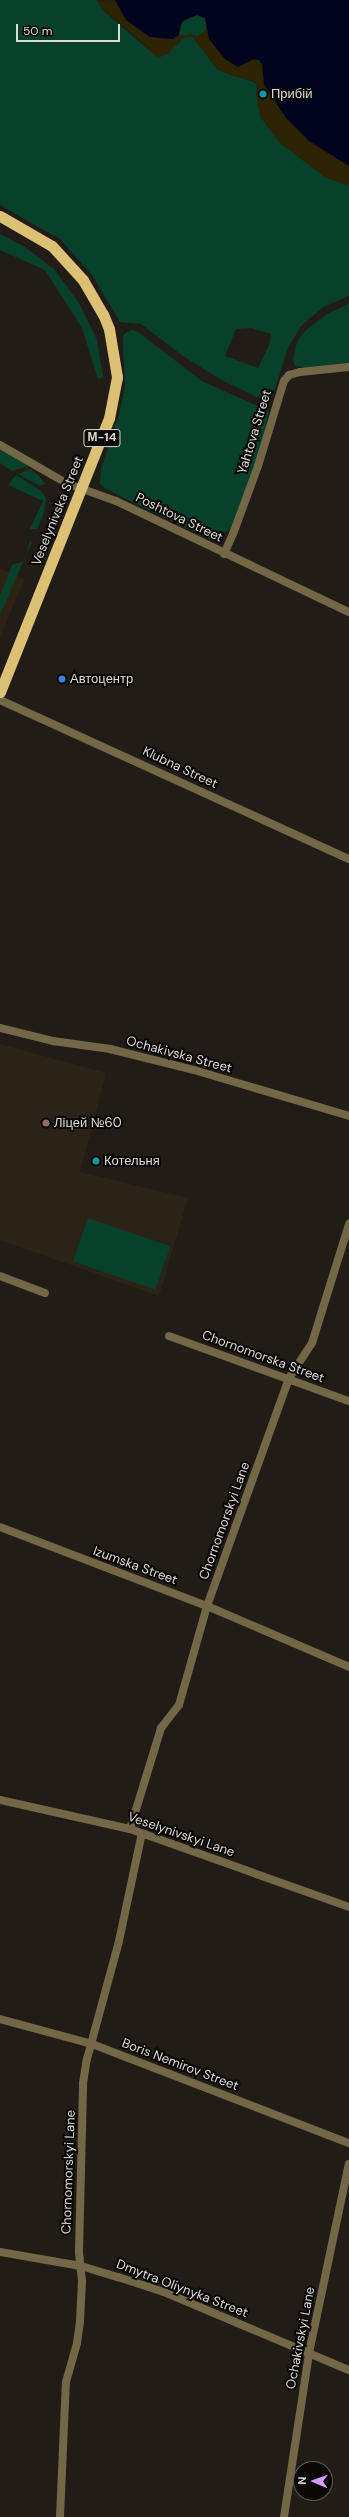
<!DOCTYPE html>
<html>
<head>
<meta charset="utf-8">
<style>
	body { margin:0 }
	#map { position:relative; width:349px; height:2517px; overflow:hidden; background:#211d16; font-family:"DM Sans",sans-serif }
	div>[style] { position:absolute }
	.commercial>* { inset:0; background:#2d2314 }
	.built>* { inset:0; background:#2a2316 }
	.green>* { inset:0; background:#08412b; transform-origin:0 0 }
	.sand>* { inset:0; background:#2c2403 }
	.water>* { inset:0; background:#00041e }
	.minor>* { height:8px; margin:-4px; padding:0 4px; transform-origin:4px; border-radius:4px; background:#736747 }
	.tertiary>* { height:8px; margin:-4px; padding:0 4px; transform-origin:4px; border-radius:4px; background:#736747 }
	.trunk>* { height:11px; margin:-5.5px; padding:0 5.5px; transform-origin:5.5px; border-radius:5.5px; background:#dcc074 }
	.dots>* { width:11px; height:11px; translate:-50% -50%; box-sizing:border-box; border:2px solid #090805; border-radius:50% }
	span { translate:-50% -50%; white-space:nowrap; text-align:center; line-height:1.15; -webkit-text-stroke:4px #090805; paint-order:stroke }
	.shield-label span { padding:1px 3px; background:#090805; border:1px solid; border-radius:3px; -webkit-text-stroke-width:0 }
	.shield-label { font-size:12px; color:#dddad6; font-weight:700 }
	.poi-label { font-size:13px; color:#dddad6 }
	.left { translate:0 -50%; text-align:left }
	.street-label { font-size:13px; color:#dddad6 }
	.north { position:absolute; left:293px; top:2461px; width:40px; height:40px; box-sizing:border-box; background:#090805; border:1px solid #5e5c59; border-radius:50%; rotate:272deg; font-size:11px; font-weight:700; line-height:16px; text-align:center; color:#dddad6 }
	.north::after { content:''; display:block; margin:auto; width:14px; height:18px; background:#d29dfd; clip-path:polygon(50% 0,100% 100%,50% 72%,0 100%) }
	.scale { position:absolute; left:16px; top:24px; width:104px; height:18px; box-sizing:border-box; border:2px solid #dddad6; border-top:0; padding-left:5px; font-size:12px; line-height:14px; white-space:nowrap; color:#dddad6; -webkit-text-stroke:3px #090805; paint-order:stroke }
</style>
</head>
<body>
<div id="map">
	<div class="commercial">
		<i style="clip-path:polygon(0 568px,24px 580px,0 637px)"></i>
	</div>
	<div class="built">
		<i style="clip-path:polygon(0 1044px,106px 1073px,80px 1172px,188px 1198px,159px 1296px,0 1240px)"></i>
	</div>
	<div class="green">
		<i style="clip-path:polygon(evenodd,0 0,97px 0,105px 12px,150px 51px,177px 45px,184px 37px,193px 37px,217px 69px,256px 83px,260px 116px,279px 142px,325px 177px,349px 186px,349px 296px,323px 307px,301px 326px,288px 348px,275px 389px,268px 395px,257px 397px,223px 381px,183px 356px,141px 324px,120px 322px,92px 275px,60px 239px,0 205px,0 0,251px 328px,271px 334px,270px 343px,258px 368px,225px 356px,236px 329px,251px 328px)"></i>
		<i style="clip-path:polygon(197px 15px,206px 19px,206px 32px,197px 36px,179px 36px,182px 22px)"></i>
		<i style="clip-path:polygon(0 234px,25px 247px,54px 269px,79px 303px,97px 340px,103px 377px,98px 379px,82px 328px,45px 270px,0 250px)"></i>
		<i style="clip-path:polygon(349px 304px,349px 364px,309px 368px,295px 366px,293px 361px,295px 349px,299px 338px,306px 330px,327px 314px)"></i>
		<i style="clip-path:polygon(132px 330px,138px 332px,202px 381px,269px 411px,257px 465px,233px 526px,222px 535px,201px 535px,130px 501px,104px 488px,100px 483px,101px 469px,119px 414px,125px 388px,123px 339px,124px 334px)"></i>
		<i style="clip-path:polygon(0 450px,23px 461px,28px 466px,12px 471px,0 463px)"></i>
		<i style="clip-path:polygon(31px 469px,39px 476px,45px 484px,40px 486px,18px 474px)"></i>
		<i style="clip-path:polygon(16px 475px,41px 491px,46px 498px,44px 513px,37px 529px,30px 529px,43px 501px,8px 485px)"></i>
		<i style="clip-path:polygon(30px 541px,32px 541px,0 615px,0 596px,12px 565px,24px 561px)"></i>
		<i style="left:88px;top:1218px;width:87px;height:46px;rotate:19deg"></i>
	</div>
	<div class="sand">
		<i style="clip-path:polygon(97px 0,112px 3px,115px 0,126px 20px,150px 37px,166px 39px,179px 34px,181px 36px,190px 34px,197px 36px,207px 30px,208px 37px,225px 59px,239px 66px,254px 59px,259px 60px,262px 64px,264px 84px,286px 118px,309px 141px,349px 166px,349px 186px,325px 177px,279px 142px,260px 116px,256px 94px,258px 86px,253px 81px,233px 76px,217px 69px,193px 37px,189px 36px,181px 39px,168px 54px,160px 57px,155px 56px,140px 40px,105px 12px)"></i>
	</div>
	<div class="water">
		<i style="clip-path:polygon(115px 0,349px 0,349px 166px,309px 141px,286px 118px,264px 84px,262px 64px,259px 60px,254px 59px,238px 67px,225px 59px,209px 39px,205px 18px,197px 15px,184px 20px,180px 26px,179px 35px,173px 39px,150px 37px,126px 20px)"></i>
	</div>
	<div class="minor">
		<i style="left:0;top:445px;width:76px;rotate:29.9deg"></i>
		<i style="left:66px;top:483px;width:53px;rotate:19.8deg"></i>
		<i style="left:116px;top:501px;width:258px;rotate:25.5deg"></i>
		<i style="left:224px;top:554px;width:22px;rotate:-66deg"></i>
		<i style="left:233px;top:534px;width:72px;rotate:-69.8deg"></i>
		<i style="left:258px;top:466px;width:89px;rotate:-73deg"></i>
		<i style="left:284px;top:381px;width:8px;rotate:-50deg"></i>
		<i style="left:289px;top:375px;width:11px;rotate:-15deg"></i>
		<i style="left:300px;top:372px;width:49px;rotate:-5.8deg"></i>
		<i style="left:0;top:700px;width:384px;rotate:24.5deg"></i>
		<i style="left:0;top:1276px;width:48px;rotate:20.7deg"></i>
		<i style="left:169px;top:1336px;width:191px;rotate:19.9deg"></i>
		<i style="left:0;top:1527px;width:222px;rotate:20.9deg"></i>
		<i style="left:207px;top:1606px;width:155px;rotate:23.2deg"></i>
		<i style="left:0;top:1800px;width:133px;rotate:12.6deg"></i>
		<i style="left:130px;top:1829px;width:232px;rotate:19.6deg"></i>
		<i style="left:130px;top:1829px;width:106px;rotate:-72.9deg"></i>
		<i style="left:161px;top:1728px;width:29px;rotate:-52deg"></i>
		<i style="left:179px;top:1705px;width:103px;rotate:-74.2deg"></i>
		<i style="left:207px;top:1606px;width:242px;rotate:-70.2deg"></i>
		<i style="left:289px;top:1378px;width:42px;rotate:-56.7deg"></i>
		<i style="left:312px;top:1343px;width:125px;rotate:-72.7deg"></i>
		<i style="left:0;top:2019px;width:95px;rotate:15.2deg"></i>
		<i style="left:92px;top:2044px;width:275px;rotate:21.1deg"></i>
		<i style="left:0;top:2252px;width:82px;rotate:9.8deg"></i>
		<i style="left:81px;top:2266px;width:39px;rotate:17deg"></i>
		<i style="left:118px;top:2277px;width:48px;rotate:18.1deg"></i>
		<i style="left:164px;top:2292px;width:201px;rotate:22.9deg"></i>
		<i style="left:60px;top:2517px;width:135px;rotate:-87.5deg"></i>
		<i style="left:66px;top:2382px;width:41px;rotate:-74.2deg"></i>
		<i style="left:77px;top:2343px;width:22px;rotate:-82deg"></i>
		<i style="left:80px;top:2321px;width:40px;rotate:-87.1deg"></i>
		<i style="left:82px;top:2281px;width:29px;rotate:-96deg"></i>
		<i style="left:79px;top:2252px;width:169px;rotate:-88.6deg"></i>
		<i style="left:83px;top:2083px;width:24px;rotate:-81deg"></i>
		<i style="left:87px;top:2059px;width:122px;rotate:-74.8deg"></i>
		<i style="left:119px;top:1941px;width:110px;rotate:-78deg"></i>
		<i style="left:284px;top:2517px;width:166px;rotate:-81.3deg"></i>
		<i style="left:309px;top:2353px;width:193px;rotate:-78.1deg"></i>
	</div>
	<div class="tertiary">
		<i style="left:0;top:1028px;width:55px;rotate:13.8deg"></i>
		<i style="left:53px;top:1041px;width:58px;rotate:8deg"></i>
		<i style="left:110px;top:1049px;width:87px;rotate:14deg"></i>
		<i style="left:194px;top:1070px;width:162px;rotate:16.5deg"></i>
	</div>
	<div class="trunk">
		<i style="left:0;top:216px;width:60px;rotate:30deg"></i>
		<i style="left:52px;top:246px;width:46px;rotate:47.6deg"></i>
		<i style="left:83px;top:280px;width:39px;rotate:60deg"></i>
		<i style="left:103px;top:314px;width:16px;rotate:68deg"></i>
		<i style="left:109px;top:329px;width:49px;rotate:80.5deg"></i>
		<i style="left:117px;top:377px;width:42px;rotate:101deg"></i>
		<i style="left:109px;top:418px;width:295px;rotate:111.7deg"></i>
	</div>
	<div class="dots">
		<i style="left:263px;top:94px;background:#0f9aa8"></i>
		<i style="left:62px;top:679px;background:#3f7fe0"></i>
		<i style="left:46px;top:1123px;background:#8d6e63"></i>
		<i style="left:96px;top:1161px;background:#0f9aa8"></i>
	</div>
	<div class="shield-label">
		<span style="left:102px;top:438px">М-14</span>
	</div>
	<div class="poi-label">
		<span class="left" style="left:271px;top:94px">Прибій</span>
		<span class="left" style="left:70px;top:679px">Автоцентр</span>
		<span class="left" style="left:54px;top:1123px">Ліцей №60</span>
		<span class="left" style="left:104px;top:1161px">Котельня</span>
	</div>
	<div class="street-label">
		<span style="left:255px;top:432px;rotate:-73deg">Yahtova Street</span>
		<span style="left:58px;top:511px;rotate:-68deg">Veselynivska Street</span>
		<span style="left:179px;top:518px;rotate:26deg">Poshtova Street</span>
		<span style="left:180px;top:768px;rotate:25deg">Klubna Street</span>
		<span style="left:179px;top:1055px;rotate:15deg">Ochakivska Street</span>
		<span style="left:263px;top:1357px;rotate:20deg">Chornomorska Street</span>
		<span style="left:225px;top:1521px;rotate:-70deg">Chornomorskyi Lane</span>
		<span style="left:135px;top:1566px;rotate:20deg">Izumska Street</span>
		<span style="left:181px;top:1835px;rotate:19deg">Veselynivskyi Lane</span>
		<span style="left:180px;top:2065px;rotate:21deg">Boris Nemirov Street</span>
		<span style="left:69px;top:2172px;rotate:-88deg">Chornomorskyi Lane</span>
		<span style="left:182px;top:2289px;rotate:21deg">Dmytra Oliynyka Street</span>
		<span style="left:301px;top:2338px;rotate:-79deg">Ochakivskyi Lane</span>
	</div>
	<div class="north">N</div>
	<div class="scale">50 m</div>
</div>
</body>
</html>
